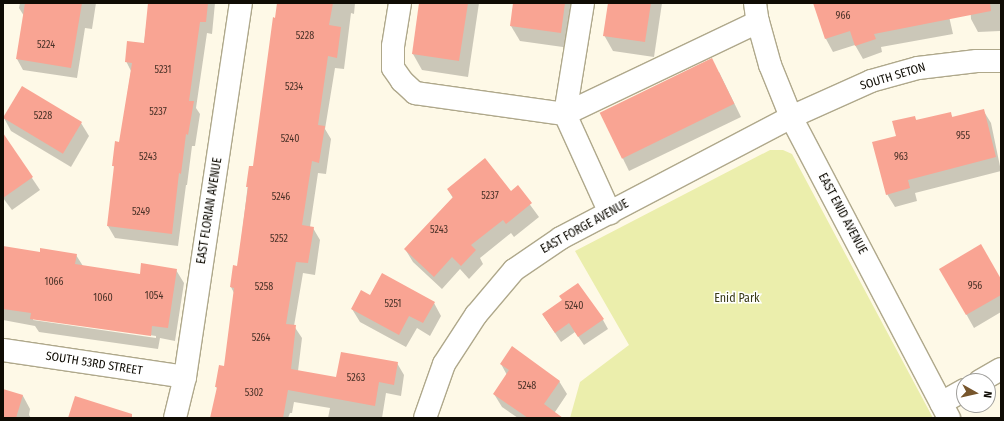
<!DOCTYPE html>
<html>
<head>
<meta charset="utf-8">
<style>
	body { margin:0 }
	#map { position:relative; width:1004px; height:421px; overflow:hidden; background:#fef9e7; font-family:"Fira Sans Condensed",sans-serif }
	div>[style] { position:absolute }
	.green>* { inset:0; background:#ebeeac }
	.shadow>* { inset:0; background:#0003 }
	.building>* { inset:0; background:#f9a493; transform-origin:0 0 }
	.roads { filter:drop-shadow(1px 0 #afa88b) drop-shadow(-1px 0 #afa88b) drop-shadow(0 1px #afa88b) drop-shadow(0 -1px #afa88b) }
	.minor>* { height:22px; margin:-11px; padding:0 11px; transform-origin:11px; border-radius:11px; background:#fff }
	span { translate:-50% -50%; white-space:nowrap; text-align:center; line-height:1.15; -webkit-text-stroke:3px #fff; paint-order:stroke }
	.number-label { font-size:10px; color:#4a3228 }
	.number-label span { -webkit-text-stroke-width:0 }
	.street-label { font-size:12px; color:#0f0c04 }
	.park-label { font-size:12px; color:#393a17 }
	.frame { position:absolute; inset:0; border:4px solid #0f0c04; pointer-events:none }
	.north { position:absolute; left:956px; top:373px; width:40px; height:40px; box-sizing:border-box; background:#fff; border:1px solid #9f9e9b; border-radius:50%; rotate:98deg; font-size:11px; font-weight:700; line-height:16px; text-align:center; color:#0f0c04 }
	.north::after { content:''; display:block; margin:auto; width:14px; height:18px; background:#77562d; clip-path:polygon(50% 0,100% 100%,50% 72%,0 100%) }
</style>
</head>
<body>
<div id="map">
	<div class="green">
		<i style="clip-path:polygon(770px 150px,783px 150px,792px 154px,933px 418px,570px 418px,580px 382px,629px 345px,575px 251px)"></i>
	</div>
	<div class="shadow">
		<i style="clip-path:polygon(20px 3px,96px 3px,92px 29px,85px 28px,77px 78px,23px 70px,17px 59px,24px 16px,19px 8px)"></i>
		<i style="clip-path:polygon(149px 3px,215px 3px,212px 34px,207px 33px,196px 108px,200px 114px,195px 146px,192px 146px,187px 185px,186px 185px,178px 246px,115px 238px,108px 226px,115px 169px,113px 165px,120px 143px,131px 71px,126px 61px,144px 44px)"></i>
		<i style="clip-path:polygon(278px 3px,355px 3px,354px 14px,351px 13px,344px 69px,335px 68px,325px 129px,331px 139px,326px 174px,318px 173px,310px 227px,313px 228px,320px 240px,315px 275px,303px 273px,294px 326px,302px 338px,298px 371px,337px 378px,397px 363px,404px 375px,401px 396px,386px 393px,382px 418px,328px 418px,330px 408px,294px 402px,292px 413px,290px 413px,288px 418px,211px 418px,218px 390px,216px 387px,225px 367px,234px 293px,231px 287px,238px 267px,250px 167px,254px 168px)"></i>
		<i style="clip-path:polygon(420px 3px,479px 3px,468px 77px,422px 70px,413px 54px)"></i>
		<i style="clip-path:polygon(514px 3px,576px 3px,570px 48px,520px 41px,511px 26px)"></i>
		<i style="clip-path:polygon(609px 3px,662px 3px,654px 57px,613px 51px,604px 35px)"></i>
		<i style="clip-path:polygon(814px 3px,946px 3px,953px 34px,881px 47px,882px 52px,863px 59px,855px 45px,833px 52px,826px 39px)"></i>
		<i style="clip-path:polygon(970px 3px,1001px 3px,1000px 31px,978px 32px,971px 19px)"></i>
		<i style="clip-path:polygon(719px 72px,741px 117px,629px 171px,601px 114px)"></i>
		<i style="clip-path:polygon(983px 110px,991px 123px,1001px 171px,915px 193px,917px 201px,895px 207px,887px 194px,897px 137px,914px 117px,917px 121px,950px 113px,953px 118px)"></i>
		<i style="clip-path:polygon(4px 118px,81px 123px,89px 136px,71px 167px,11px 131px)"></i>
		<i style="clip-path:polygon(3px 135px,40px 190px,12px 210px,3px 198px)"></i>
		<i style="clip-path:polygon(517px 187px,539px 217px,514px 237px,511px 233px,480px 258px,483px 264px,469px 279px,460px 269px,442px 289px,413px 262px,405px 249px,453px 198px,448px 190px,511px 192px)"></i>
		<i style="clip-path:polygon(evenodd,3px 247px,41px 253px,76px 255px,83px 266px,140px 275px,176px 270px,184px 283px,175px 341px,160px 338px,158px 349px,39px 332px,35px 326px,3px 320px,3px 247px,33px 318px,156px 336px,156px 338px,33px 320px,33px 318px)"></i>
		<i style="clip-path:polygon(941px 269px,1001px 281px,1001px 312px,974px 328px)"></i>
		<i style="clip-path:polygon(371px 296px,434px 303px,441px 316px,430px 336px,417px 328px,406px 347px,360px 322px,352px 309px)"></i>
		<i style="clip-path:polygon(563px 301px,603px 320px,608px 329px,584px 345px,575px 332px,561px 342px,543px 315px)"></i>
		<i style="clip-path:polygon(501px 364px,559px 381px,567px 394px,553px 415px,555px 418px,518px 418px,502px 407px,494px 394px,507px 375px)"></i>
		<i style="clip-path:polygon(3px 390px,23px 396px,30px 409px,29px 415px,31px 418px,3px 418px)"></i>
	</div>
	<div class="building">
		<i style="clip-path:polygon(25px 3px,82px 3px,71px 68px,16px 59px)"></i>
		<i style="clip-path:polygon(148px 3px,208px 3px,206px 22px,200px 22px,189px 101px,194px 101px,188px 135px,186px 134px,181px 174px,179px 173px,172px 234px,107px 226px,114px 166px,112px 166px,115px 141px,119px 142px,132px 63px,125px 62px,127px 41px,144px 43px)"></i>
		<i style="clip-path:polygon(277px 3px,333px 3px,329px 25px,341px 27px,337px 58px,328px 56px,318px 125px,325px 126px,319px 163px,312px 161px,302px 225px,314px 227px,308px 263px,296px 262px,286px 324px,296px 325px,291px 369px,336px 377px,341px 352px,398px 362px,394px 385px,379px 382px,375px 406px,288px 390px,283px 418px,210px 418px,217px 387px,215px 387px,219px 365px,224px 366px,234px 288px,230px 287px,233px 265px,237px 266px,248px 187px,246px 187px,249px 166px,253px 166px,273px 17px,275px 18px)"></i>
		<i style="clip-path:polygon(419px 3px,468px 3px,459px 61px,412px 54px)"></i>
		<i style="clip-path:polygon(513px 3px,565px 3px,561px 33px,510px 26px)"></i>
		<i style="clip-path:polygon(608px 3px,651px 3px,645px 42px,603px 36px)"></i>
		<i style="clip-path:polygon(813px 3px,990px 3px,991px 11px,874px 34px,876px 39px,855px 46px,850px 31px,825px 39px)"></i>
		<i style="left:712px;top:58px;width:51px;height:125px;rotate:64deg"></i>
		<i style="left:22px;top:86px;width:70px;height:37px;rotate:31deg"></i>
		<i style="clip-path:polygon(984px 109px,996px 157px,908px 180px,910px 188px,886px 195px,872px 142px,896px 136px,892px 121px,915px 116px,916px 120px,951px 112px,952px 117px)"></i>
		<i style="clip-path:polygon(3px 133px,33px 177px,3px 198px)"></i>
		<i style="clip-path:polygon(485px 158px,511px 191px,518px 185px,532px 203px,506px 224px,503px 220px,471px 245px,476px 250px,461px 266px,452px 257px,434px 277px,404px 249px,453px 197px,447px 189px)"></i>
		<i style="clip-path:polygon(981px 244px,1001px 279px,1001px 295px,966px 315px,939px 269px)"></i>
		<i style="clip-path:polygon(3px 246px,40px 252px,40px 248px,77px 254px,75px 264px,140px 274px,141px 263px,177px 269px,168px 328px,152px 326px,151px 336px,30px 319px,31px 313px,3px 309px)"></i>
		<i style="clip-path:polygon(382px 273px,435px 302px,423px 323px,409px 316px,399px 335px,351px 309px,361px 290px,370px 295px)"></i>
		<i style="clip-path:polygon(578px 283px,604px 319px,578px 337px,569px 323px,555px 333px,542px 314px,562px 300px,559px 296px)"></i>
		<i style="clip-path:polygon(512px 346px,560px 381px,544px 404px,563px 418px,528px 418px,493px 394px,509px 370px,500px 364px)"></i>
		<i style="clip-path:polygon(3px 389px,23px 395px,16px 418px,3px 418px)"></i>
		<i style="clip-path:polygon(75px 396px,132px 414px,132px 418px,68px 418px)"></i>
	</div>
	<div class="roads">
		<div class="minor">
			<i style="left:400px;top:3px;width:44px;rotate:99.2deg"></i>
			<i style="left:393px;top:46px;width:22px;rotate:90deg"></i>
			<i style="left:393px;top:68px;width:16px;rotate:55deg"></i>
			<i style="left:402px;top:81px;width:18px;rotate:43deg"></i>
			<i style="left:415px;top:93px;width:151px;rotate:8deg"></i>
			<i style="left:565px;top:114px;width:214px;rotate:-25.5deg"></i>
			<i style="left:583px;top:3px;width:112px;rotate:99.2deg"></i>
			<i style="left:565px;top:114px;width:109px;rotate:65.6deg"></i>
			<i style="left:755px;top:3px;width:15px;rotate:82deg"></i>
			<i style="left:757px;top:18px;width:49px;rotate:74.5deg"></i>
			<i style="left:770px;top:65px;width:56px;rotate:68deg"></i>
			<i style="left:791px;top:117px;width:340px;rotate:62.3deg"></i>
			<i style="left:3px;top:350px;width:184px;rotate:8.4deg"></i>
			<i style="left:980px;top:381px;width:24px;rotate:-30deg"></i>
			<i style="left:941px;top:403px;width:26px;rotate:-29deg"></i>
			<i style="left:175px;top:418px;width:42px;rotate:-76.3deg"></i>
			<i style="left:185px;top:377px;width:378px;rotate:-81.5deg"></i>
			<i style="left:425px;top:418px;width:57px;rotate:-70.6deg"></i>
			<i style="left:444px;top:364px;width:59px;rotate:-56.9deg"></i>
			<i style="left:476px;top:315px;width:59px;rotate:-49.8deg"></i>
			<i style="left:514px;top:270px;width:57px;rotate:-34.2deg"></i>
			<i style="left:561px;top:238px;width:260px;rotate:-27.7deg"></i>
			<i style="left:791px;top:117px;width:88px;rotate:-24.2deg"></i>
			<i style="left:871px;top:81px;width:49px;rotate:-15.5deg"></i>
			<i style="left:918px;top:68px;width:59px;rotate:-6.8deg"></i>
			<i style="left:977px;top:61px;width:24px"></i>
		</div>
	</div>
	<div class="number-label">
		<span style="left:843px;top:17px">966</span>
		<span style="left:305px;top:37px">5228</span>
		<span style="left:46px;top:46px">5224</span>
		<span style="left:163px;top:71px">5231</span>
		<span style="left:294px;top:88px">5234</span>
		<span style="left:158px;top:113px">5237</span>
		<span style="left:43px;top:117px">5228</span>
		<span style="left:963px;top:137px">955</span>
		<span style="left:290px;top:140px">5240</span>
		<span style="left:148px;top:158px">5243</span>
		<span style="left:901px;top:158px">963</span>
		<span style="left:490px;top:197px">5237</span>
		<span style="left:281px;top:198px">5246</span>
		<span style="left:141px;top:213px">5249</span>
		<span style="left:439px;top:231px">5243</span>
		<span style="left:279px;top:240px">5252</span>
		<span style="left:54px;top:283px">1066</span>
		<span style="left:975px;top:287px">956</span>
		<span style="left:264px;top:288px">5258</span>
		<span style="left:154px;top:297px">1054</span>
		<span style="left:103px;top:299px">1060</span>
		<span style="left:393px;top:305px">5251</span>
		<span style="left:574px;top:307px">5240</span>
		<span style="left:261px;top:339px">5264</span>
		<span style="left:356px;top:379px">5263</span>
		<span style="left:527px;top:387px">5248</span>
		<span style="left:254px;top:394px">5302</span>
	</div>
	<div class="street-label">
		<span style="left:893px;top:77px;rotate:-17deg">SOUTH SETON</span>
		<span style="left:210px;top:211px;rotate:-81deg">EAST FLORIAN AVENUE</span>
		<span style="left:842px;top:214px;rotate:62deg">EAST ENID AVENUE</span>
		<span style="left:585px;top:227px;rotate:-29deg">EAST FORGE AVENUE</span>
		<span style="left:94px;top:364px;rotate:9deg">SOUTH 53RD STREET</span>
	</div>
	<div class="park-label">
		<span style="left:737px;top:299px">Enid Park</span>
	</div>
	<div class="frame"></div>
	<div class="north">N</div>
</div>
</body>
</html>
